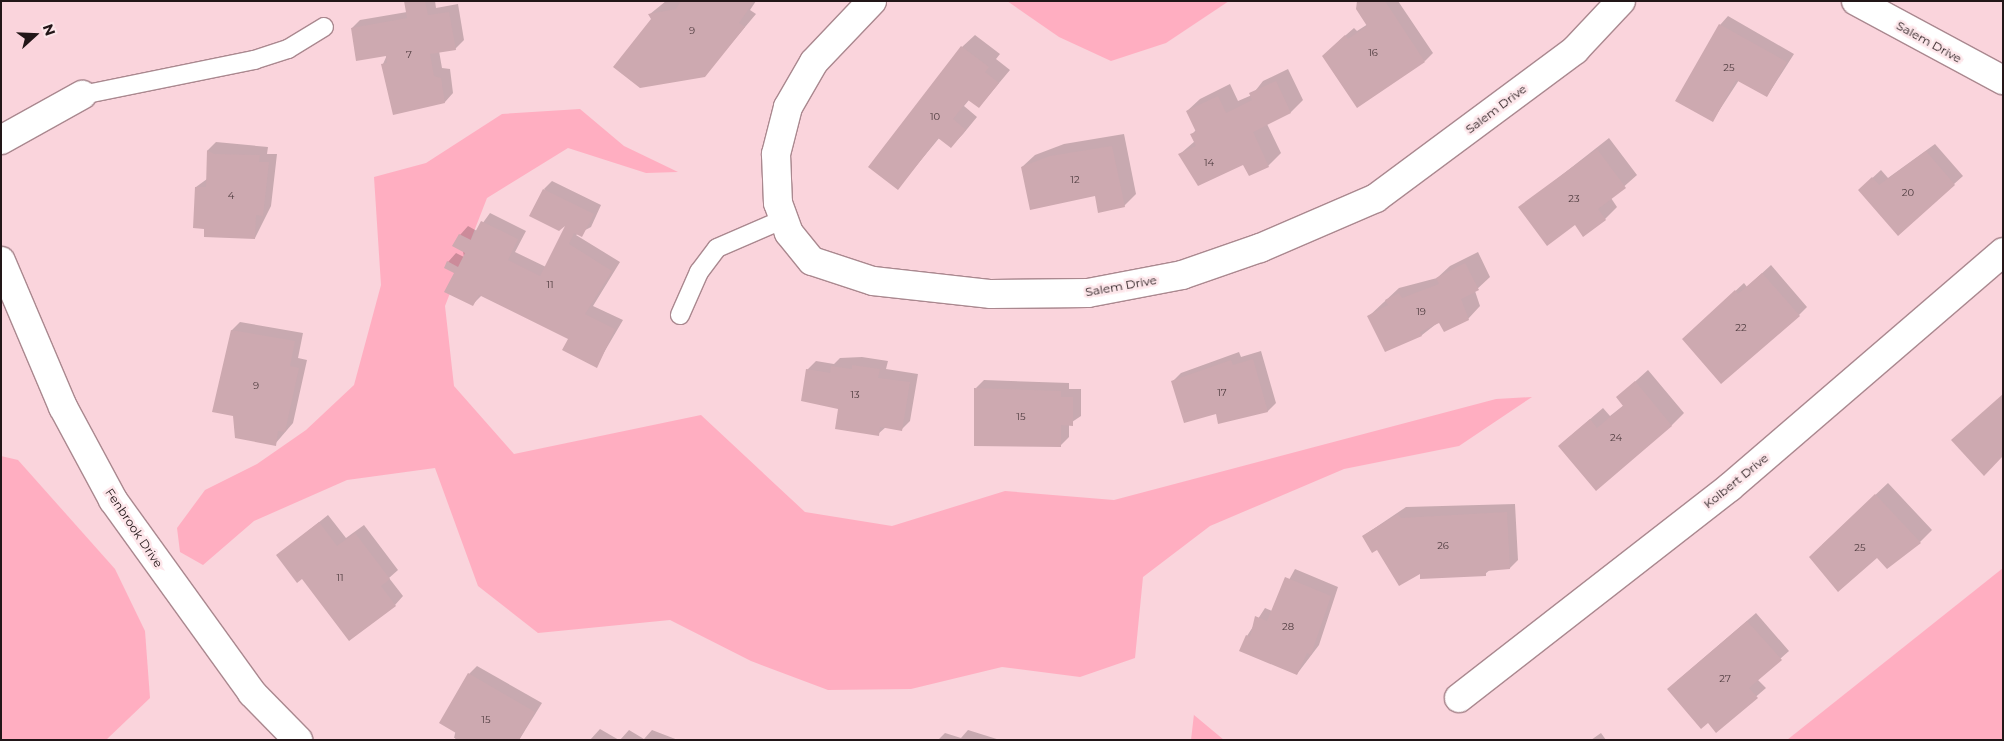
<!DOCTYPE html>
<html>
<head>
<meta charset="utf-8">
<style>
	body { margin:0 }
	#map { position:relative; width:2004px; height:741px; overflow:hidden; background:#fad4dc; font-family:Montserrat,sans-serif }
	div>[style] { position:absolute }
	.green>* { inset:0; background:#ffaec1 }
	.shadow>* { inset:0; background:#0003 }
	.building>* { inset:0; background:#cda9b0 }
	.roads { filter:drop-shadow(1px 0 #aa888f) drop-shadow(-1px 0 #aa888f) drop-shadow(0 1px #aa888f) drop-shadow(0 -1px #aa888f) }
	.lane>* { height:18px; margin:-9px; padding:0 9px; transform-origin:9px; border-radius:9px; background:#fff }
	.street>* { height:28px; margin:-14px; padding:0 14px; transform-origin:14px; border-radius:14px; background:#fff }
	span { translate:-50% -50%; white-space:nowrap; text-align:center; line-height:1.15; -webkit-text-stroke:5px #fde6ea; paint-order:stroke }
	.number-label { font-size:10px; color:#4d3b3e }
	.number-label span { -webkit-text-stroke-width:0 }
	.street-label { font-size:12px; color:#221618 }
	.frame { position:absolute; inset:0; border:2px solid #221618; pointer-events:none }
	.north { position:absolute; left:10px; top:10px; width:50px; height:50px; -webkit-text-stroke:4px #fde6ea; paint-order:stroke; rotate:70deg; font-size:14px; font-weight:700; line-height:20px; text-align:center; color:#221618 }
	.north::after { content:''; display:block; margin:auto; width:18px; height:22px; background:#221618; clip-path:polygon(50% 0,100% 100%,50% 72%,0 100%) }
</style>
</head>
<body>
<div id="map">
	<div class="green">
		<i style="clip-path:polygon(1007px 1px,1229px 1px,1166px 43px,1111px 61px,1059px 37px)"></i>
		<i style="clip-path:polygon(580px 109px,624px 146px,678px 172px,646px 173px,568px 148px,487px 198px,445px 306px,454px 386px,514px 454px,701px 415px,805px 512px,892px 526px,1005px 491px,1114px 500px,1496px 399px,1532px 397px,1459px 446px,1344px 469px,1210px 526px,1143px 577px,1135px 658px,1080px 677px,1002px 667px,911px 689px,828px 690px,751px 661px,670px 620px,538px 633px,478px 586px,435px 468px,347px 480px,254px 521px,203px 565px,180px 552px,177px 528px,205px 490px,257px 464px,306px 430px,354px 385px,381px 285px,374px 177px,426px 163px,502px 114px)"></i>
		<i style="clip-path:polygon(1px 456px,18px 460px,115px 569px,145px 631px,150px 698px,106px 740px,1px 740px)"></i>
		<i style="clip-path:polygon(2003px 568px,2003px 740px,1787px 740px)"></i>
		<i style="clip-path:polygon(1194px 714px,1194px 715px,1224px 740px,1191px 740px)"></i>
	</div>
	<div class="shadow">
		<i style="clip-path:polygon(405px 1px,435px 1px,436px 8px,458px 4px,464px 40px,455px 49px,439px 51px,442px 68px,450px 69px,453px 93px,445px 102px,394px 113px,383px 64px,387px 55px,352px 28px,360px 20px,407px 12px)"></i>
		<i style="clip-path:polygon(756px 1px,750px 10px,756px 14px,704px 76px,650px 14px,666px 1px)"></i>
		<i style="clip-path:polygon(1358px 1px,1398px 1px,1433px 53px,1425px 61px,1339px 41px,1354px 28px,1357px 31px,1368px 24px)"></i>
		<i style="clip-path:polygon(1728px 16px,1794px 54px,1767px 96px,1739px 80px,1713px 120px,1720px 25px)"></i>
		<i style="clip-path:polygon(975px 35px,1000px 54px,996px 59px,1010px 70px,979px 107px,969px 100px,964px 106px,977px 117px,963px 134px,951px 146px,940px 137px,898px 188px,962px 47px)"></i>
		<i style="clip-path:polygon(1288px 69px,1303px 100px,1291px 112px,1267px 124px,1281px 153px,1268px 166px,1180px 154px,1195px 141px,1191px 135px,1196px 130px,1187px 111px,1200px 99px,1230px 84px,1238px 101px,1252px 95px,1263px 81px)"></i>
		<i style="clip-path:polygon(1124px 134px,1136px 194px,1124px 206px,1022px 167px,1035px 155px,1064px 144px)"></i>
		<i style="clip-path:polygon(1609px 138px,1637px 175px,1611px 198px,1617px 207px,1605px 219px,1575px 223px,1520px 208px)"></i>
		<i style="clip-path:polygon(216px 142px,268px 147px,267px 154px,277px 154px,271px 206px,255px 238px,205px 228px,196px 187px,207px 179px,208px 150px)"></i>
		<i style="clip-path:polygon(1935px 144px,1963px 176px,1898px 234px,1868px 182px,1881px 170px,1888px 178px)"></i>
		<i style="clip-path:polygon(552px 181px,601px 205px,591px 227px,576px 235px,620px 262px,593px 306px,623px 320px,596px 366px,569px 338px,482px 295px,472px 305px,448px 262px,456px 253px,464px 257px,460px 235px,468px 226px,477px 231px,490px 213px,526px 231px,515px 252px,546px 267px,569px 221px,544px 189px)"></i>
		<i style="clip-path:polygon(1478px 252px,1490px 277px,1475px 291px,1480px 306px,1468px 319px,1440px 321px,1422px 335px,1386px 350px,1369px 316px,1399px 288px,1437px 278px,1450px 266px)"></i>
		<i style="clip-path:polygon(1771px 265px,1807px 307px,1799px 315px,1692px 331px,1744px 283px,1747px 287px)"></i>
		<i style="clip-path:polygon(240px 322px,303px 333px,298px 358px,307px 360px,293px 423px,275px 444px,234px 415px,232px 330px)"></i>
		<i style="clip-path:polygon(1261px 351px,1276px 403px,1268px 411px,1217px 413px,1173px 381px,1181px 373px,1239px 352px,1241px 357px)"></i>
		<i style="clip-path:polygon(862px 357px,888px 361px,886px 369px,918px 374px,910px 421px,902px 429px,886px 427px,878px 434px,839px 408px,807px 370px,816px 361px,834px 364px,840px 358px)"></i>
		<i style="clip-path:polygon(1648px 370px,1684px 413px,1671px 426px,1559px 446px,1603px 408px,1610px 416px,1624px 405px,1618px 397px)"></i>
		<i style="clip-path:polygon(984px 380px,1069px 383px,1069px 389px,1081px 389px,1081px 416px,1069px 424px,1069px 437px,1060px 446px,976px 388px)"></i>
		<i style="clip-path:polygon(1888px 483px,1932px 530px,1920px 542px,1887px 567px,1878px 557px,1822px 545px)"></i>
		<i style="clip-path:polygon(1515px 504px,1518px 560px,1510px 568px,1491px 569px,1485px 574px,1421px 572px,1363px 536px,1406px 507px)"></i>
		<i style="clip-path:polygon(328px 515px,346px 538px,364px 525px,398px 570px,389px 578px,403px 596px,395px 605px,302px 578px,278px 555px)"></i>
		<i style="clip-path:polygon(1295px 569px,1338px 587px,1319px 645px,1297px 674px,1247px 636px,1265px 608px,1272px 611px)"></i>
		<i style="clip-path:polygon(1756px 613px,1789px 651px,1757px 679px,1766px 688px,1716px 731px,1677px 681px)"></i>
		<i style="clip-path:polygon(477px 666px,542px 703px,519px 740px,454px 738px,469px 674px)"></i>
		<i style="clip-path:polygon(600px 729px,619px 740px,590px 740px)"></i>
		<i style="clip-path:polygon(629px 730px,644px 739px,652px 730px,678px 740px,620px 740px)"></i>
		<i style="clip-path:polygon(968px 730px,1000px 740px,938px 740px,945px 733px,961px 738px)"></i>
		<i style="clip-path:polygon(1601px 733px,1606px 740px,1591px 740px)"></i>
	</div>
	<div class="building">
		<i style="clip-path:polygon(404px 1px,425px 1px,428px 15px,449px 12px,456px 50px,430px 54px,434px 76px,441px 78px,445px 103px,393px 115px,381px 64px,387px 63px,386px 56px,356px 61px,351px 28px,407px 18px)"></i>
		<i style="clip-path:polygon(681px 1px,754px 1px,739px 23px,745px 27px,705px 77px,640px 88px,613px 67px,651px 19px,648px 14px,676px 9px)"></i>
		<i style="clip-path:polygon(1357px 1px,1385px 1px,1425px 62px,1357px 108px,1322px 56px,1345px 35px,1348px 39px,1367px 26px,1356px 9px)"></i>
		<i style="clip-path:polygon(1719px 24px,1787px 62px,1767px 97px,1736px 80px,1713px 122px,1675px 101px)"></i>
		<i style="clip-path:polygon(961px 46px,989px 67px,985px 72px,999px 83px,979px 108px,968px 100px,953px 119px,966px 130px,951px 148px,938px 138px,898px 190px,868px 167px)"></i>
		<i style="clip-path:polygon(1276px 81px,1291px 113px,1253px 132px,1269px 167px,1249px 176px,1243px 165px,1198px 186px,1178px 154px,1196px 146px,1190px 134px,1196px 132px,1186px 111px,1218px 96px,1226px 113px,1252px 100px,1249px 93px)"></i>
		<i style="clip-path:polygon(1112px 146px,1125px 207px,1098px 213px,1095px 196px,1030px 210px,1021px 167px,1050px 156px)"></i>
		<i style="clip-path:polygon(1597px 149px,1626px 188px,1598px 209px,1606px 220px,1583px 237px,1575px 225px,1547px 246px,1518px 207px)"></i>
		<i style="clip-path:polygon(207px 150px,214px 154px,260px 155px,259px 162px,269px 162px,263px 216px,256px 215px,255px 239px,204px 237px,204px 229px,193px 228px,195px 187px,206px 187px)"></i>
		<i style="clip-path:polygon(1926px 151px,1955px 185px,1898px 236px,1858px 190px,1872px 177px,1879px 185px)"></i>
		<i style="clip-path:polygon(543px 189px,594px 214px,582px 237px,574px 233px,569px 244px,612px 271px,585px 314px,615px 329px,597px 368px,562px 350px,568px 339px,479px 295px,473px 306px,444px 292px,454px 273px,444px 268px,447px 261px,458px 267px,465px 253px,452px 246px,459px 234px,471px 240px,481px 221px,518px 239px,508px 260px,540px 276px,565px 226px,559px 231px,529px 216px)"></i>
		<i style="clip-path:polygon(1465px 263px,1479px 290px,1461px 299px,1469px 320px,1444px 332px,1439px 323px,1420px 332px,1422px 336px,1385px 352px,1367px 316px,1388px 305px,1385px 300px,1399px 293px,1402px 298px,1439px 284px,1436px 278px)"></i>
		<i style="clip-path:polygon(1762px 273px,1800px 316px,1721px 384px,1682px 339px,1735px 290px,1738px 294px)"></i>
		<i style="clip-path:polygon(231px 330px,295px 341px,290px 366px,299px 368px,285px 432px,278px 431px,276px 446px,235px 438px,233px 416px,212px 412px)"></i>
		<i style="clip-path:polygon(1253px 359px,1268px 412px,1218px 424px,1216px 414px,1184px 423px,1171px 381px,1231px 360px,1233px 365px)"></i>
		<i style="clip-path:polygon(852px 365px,880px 369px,878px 378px,910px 382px,902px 431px,880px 427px,879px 436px,835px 429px,838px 409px,801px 401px,806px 369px,830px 373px,831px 366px,852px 369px)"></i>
		<i style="clip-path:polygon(1635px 381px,1672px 426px,1596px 491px,1558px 446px,1590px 419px,1597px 428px,1623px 406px,1616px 397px)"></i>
		<i style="clip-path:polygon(974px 388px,1061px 391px,1061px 397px,1073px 397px,1073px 426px,1061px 425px,1061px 447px,974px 446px)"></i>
		<i style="clip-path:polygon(2003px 394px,2003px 456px,1984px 476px,1951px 440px)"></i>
		<i style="clip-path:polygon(1875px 494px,1921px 543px,1887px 569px,1877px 558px,1838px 592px,1809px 557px)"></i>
		<i style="clip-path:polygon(1507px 512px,1510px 569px,1486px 571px,1486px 576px,1420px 579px,1420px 574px,1399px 586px,1377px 550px,1372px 553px,1362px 536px,1398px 514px,1401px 518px)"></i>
		<i style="clip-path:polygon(319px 522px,337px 546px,355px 533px,390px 579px,381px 586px,396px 606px,349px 641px,302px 579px,297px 583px,276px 555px)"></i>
		<i style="clip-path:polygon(1285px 577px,1331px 596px,1311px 655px,1307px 653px,1297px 675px,1239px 651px,1246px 635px,1250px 637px,1255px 616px,1267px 621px)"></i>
		<i style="clip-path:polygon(1747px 621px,1782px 660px,1749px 688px,1758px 698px,1716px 733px,1708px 723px,1701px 729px,1667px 689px)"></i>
		<i style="clip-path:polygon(468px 673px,535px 712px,519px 740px,455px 740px,456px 733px,439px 723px)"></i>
	</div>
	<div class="roads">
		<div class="lane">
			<i style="left:82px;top:95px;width:176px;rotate:-11.5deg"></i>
			<i style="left:254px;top:60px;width:36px;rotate:-18deg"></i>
			<i style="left:288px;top:49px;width:42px;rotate:-31.4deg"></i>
			<i style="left:680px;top:315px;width:47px;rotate:-66.2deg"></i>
			<i style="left:699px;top:272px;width:30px;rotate:-53deg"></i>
			<i style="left:717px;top:248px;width:73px;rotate:-23.4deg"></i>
		</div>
		<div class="street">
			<i style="left:872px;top:1px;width:84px;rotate:133.6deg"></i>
			<i style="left:814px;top:62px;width:52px;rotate:120deg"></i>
			<i style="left:788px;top:107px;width:49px;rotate:104.3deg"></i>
			<i style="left:776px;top:154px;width:49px;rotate:87.7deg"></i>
			<i style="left:778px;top:203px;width:32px;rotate:70deg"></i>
			<i style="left:789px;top:233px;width:36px;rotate:51deg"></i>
			<i style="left:812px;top:261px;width:64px;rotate:18.2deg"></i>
			<i style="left:873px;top:281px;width:119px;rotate:6.3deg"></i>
			<i style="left:991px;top:294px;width:97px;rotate:-0.6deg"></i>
			<i style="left:1088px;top:293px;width:96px;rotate:-10.8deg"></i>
			<i style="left:1182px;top:275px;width:83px;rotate:-19.1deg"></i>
			<i style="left:1260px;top:248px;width:126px;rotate:-23.3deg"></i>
			<i style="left:1376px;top:198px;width:248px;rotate:-36.6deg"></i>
			<i style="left:1575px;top:50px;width:67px;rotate:-46.8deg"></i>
			<i style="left:1856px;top:1px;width:167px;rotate:28.3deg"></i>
			<i style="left:1px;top:140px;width:93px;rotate:-29.1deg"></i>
			<i style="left:1px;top:261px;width:159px;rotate:67deg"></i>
			<i style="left:63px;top:407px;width:106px;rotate:61.7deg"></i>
			<i style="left:113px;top:500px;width:238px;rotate:54.2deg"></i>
			<i style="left:252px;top:693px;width:66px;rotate:45.6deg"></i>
			<i style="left:1459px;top:698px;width:343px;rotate:-37.9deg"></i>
			<i style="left:1730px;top:487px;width:360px;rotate:-40.7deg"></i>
		</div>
	</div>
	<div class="number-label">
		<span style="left:692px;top:31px">9</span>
		<span style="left:1373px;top:53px">16</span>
		<span style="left:409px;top:55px">7</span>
		<span style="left:1729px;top:68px">25</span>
		<span style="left:935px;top:117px">10</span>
		<span style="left:1209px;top:163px">14</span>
		<span style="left:1075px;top:180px">12</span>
		<span style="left:1908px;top:193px">20</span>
		<span style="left:231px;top:196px">4</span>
		<span style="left:1574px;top:199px">23</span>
		<span style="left:550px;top:285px">11</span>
		<span style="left:1421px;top:312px">19</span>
		<span style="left:1741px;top:328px">22</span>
		<span style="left:256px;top:386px">9</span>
		<span style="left:1222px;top:393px">17</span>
		<span style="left:855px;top:395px">13</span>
		<span style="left:1021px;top:417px">15</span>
		<span style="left:1616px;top:438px">24</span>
		<span style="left:1443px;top:546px">26</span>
		<span style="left:1860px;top:548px">25</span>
		<span style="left:340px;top:578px">11</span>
		<span style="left:1288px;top:627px">28</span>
		<span style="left:1725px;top:679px">27</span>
		<span style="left:486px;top:720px">15</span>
	</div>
	<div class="street-label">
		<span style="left:1929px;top:42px;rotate:29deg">Salem Drive</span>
		<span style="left:1496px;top:109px;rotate:-37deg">Salem Drive</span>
		<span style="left:1121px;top:286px;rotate:-10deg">Salem Drive</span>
		<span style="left:1736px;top:481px;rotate:-39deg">Kolbert Drive</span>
		<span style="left:134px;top:528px;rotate:56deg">Fenbrook Drive</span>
	</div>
	<div class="frame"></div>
	<div class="north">N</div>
</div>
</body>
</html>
